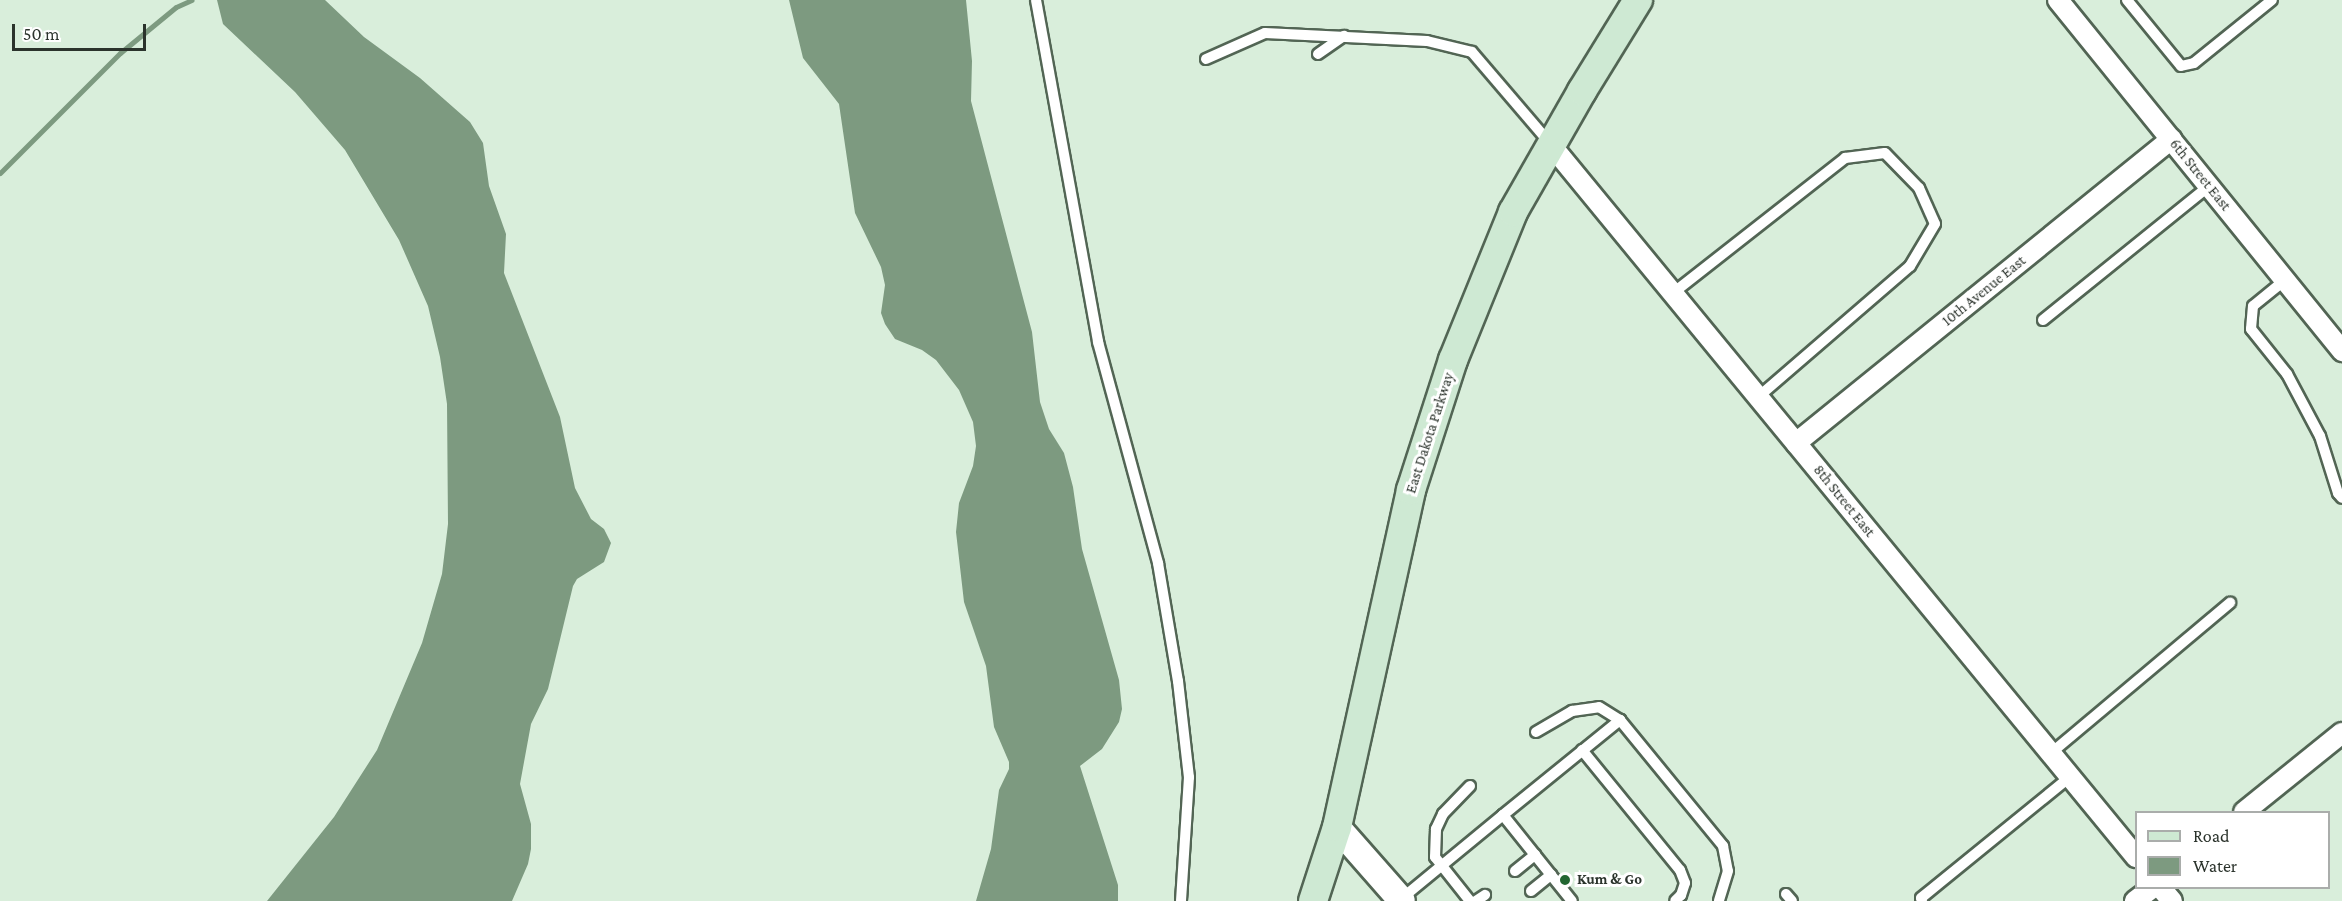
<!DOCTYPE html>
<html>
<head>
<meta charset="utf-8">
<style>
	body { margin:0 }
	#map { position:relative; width:2342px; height:901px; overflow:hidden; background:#d9eedb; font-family:"Crimson Pro",serif }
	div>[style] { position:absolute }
	.water>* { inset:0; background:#7d9a80 }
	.stream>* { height:5px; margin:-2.5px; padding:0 2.5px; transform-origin:2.5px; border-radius:2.5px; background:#7d9a80 }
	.roads { filter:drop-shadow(2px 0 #526554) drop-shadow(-2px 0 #526554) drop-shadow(0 2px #526554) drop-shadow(0 -2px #526554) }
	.service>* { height:10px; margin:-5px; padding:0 5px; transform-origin:5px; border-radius:5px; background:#fff }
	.minor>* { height:20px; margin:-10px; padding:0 10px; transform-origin:10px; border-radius:10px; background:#fff }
	.tertiary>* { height:26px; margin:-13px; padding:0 13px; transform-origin:13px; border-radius:13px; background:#fff }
	.secondary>* { height:28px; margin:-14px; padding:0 14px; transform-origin:14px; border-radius:14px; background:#cee9d3 }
	.dots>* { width:16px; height:16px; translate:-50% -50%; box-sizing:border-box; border:3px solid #fff; border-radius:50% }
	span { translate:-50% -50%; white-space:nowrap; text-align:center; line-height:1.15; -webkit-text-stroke:6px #fff; paint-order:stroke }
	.street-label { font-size:15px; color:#2b332c }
	.poi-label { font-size:15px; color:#2b332c; font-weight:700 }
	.left { translate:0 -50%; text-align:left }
	.legend { position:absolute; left:2135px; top:811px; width:195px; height:78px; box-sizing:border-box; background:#fff; border:2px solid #aaadab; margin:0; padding:8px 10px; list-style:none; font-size:18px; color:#2b332c }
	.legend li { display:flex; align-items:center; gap:12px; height:30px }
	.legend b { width:30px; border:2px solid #aaadab }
	.scale { position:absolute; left:12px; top:24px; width:134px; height:27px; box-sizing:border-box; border:3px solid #2b332c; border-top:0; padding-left:8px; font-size:18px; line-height:21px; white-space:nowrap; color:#2b332c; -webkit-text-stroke:4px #fff; paint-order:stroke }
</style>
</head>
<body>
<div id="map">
	<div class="water">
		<i style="clip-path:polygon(217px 0,325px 0,364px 37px,420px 78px,470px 122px,483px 143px,489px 186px,506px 234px,504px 273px,560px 417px,575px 488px,591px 519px,604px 529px,611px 543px,604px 562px,577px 579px,573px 586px,548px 689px,531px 724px,520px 784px,531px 824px,531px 849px,528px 864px,512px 901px,267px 901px,334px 817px,377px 750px,422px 643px,442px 574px,448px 524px,447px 404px,440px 357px,428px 306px,399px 240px,345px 150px,295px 92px,223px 24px)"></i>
		<i style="clip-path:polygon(789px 0,966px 0,972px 61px,971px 101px,1032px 332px,1040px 402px,1049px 429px,1064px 453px,1073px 487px,1082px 549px,1119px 680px,1122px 709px,1119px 722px,1102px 749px,1080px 766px,1118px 885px,1118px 901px,976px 901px,991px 849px,999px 790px,1009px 769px,1009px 762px,994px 727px,986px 666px,964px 602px,956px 532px,959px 503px,973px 466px,976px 446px,973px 422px,959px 390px,936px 360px,922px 350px,895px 339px,885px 324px,881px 313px,885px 285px,881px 267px,855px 213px,839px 104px,803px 58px)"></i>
	</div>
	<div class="stream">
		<i style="left:0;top:173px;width:170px;rotate:-45deg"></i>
		<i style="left:120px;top:53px;width:72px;rotate:-39.4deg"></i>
		<i style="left:176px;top:7px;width:17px;rotate:-24deg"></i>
	</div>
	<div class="roads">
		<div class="service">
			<i style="left:1036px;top:0;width:348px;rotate:79.7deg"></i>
			<i style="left:1098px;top:342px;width:229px;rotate:74.8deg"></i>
			<i style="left:1158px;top:563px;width:120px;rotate:80.4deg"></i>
			<i style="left:1178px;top:681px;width:97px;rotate:83.5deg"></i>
			<i style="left:1189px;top:777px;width:124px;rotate:93.7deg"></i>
			<i style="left:2127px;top:0;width:85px;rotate:50.7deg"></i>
			<i style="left:2181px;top:66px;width:13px;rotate:-13deg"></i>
			<i style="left:2194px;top:63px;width:100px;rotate:-38.9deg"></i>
			<i style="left:1318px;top:54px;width:32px;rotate:-35deg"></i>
			<i style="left:1206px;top:59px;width:64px;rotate:-23.8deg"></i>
			<i style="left:1265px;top:33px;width:162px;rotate:2.8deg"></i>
			<i style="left:1427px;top:41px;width:46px;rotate:13.7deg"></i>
			<i style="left:1472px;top:52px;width:118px;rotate:49.5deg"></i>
			<i style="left:2285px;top:280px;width:41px;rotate:140.9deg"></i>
			<i style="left:2253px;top:306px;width:23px;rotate:95deg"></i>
			<i style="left:2251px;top:329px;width:58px;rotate:51.3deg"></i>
			<i style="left:2287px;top:374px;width:70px;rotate:62deg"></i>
			<i style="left:2320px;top:436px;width:60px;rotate:72.5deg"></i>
			<i style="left:2338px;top:493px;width:6px;rotate:51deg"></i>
			<i style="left:1673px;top:293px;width:219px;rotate:-38.1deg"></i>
			<i style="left:1845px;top:158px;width:40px;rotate:-7.1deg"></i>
			<i style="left:1885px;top:153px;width:49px;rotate:45.8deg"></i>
			<i style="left:1919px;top:188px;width:39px;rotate:66deg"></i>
			<i style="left:1935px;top:224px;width:49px;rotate:120.8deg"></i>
			<i style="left:1910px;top:266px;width:201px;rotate:139.2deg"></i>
			<i style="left:2043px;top:320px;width:213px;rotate:-38.9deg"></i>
			<i style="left:1536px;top:732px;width:42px;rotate:-30.3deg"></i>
			<i style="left:1572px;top:711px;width:27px;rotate:-8deg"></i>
			<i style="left:1599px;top:707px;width:25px;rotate:32deg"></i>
			<i style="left:1582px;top:750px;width:155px;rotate:50.8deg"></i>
			<i style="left:1680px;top:870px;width:14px;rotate:69deg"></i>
			<i style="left:1685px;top:883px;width:13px;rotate:108deg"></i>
			<i style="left:1681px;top:895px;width:8px;rotate:135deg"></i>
			<i style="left:2051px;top:753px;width:234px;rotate:-40deg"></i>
			<i style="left:1470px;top:786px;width:39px;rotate:134deg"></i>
			<i style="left:1443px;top:814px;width:17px;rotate:115deg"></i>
			<i style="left:1436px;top:829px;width:28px;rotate:92deg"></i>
			<i style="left:1435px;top:857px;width:56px;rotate:51.5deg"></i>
			<i style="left:1503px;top:815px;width:151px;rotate:-39.1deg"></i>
			<i style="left:1620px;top:720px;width:163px;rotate:50.7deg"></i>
			<i style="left:1723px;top:846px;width:25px;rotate:79deg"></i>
			<i style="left:1728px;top:871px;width:31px;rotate:107deg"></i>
			<i style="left:1515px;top:871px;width:26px;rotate:-39deg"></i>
			<i style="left:1531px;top:891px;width:26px;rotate:-39deg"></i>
			<i style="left:1786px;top:894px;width:9px;rotate:49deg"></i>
			<i style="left:1401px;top:899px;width:132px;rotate:-39.5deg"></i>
			<i style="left:1503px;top:815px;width:110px;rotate:51.3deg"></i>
			<i style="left:1476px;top:901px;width:11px;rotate:-34deg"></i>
			<i style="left:1922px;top:901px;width:3px;rotate:-108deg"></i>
			<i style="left:1921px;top:898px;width:192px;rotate:-39.1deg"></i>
		</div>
		<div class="minor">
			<i style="left:2058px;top:0;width:452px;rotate:51deg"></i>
			<i style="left:1551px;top:145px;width:922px;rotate:50.59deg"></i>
			<i style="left:1796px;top:443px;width:483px;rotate:-39deg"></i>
			<i style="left:2244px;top:812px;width:126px;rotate:-38.9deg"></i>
			<i style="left:2161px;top:888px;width:17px;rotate:50deg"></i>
			<i style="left:2135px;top:901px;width:21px;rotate:-37deg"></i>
		</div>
		<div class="tertiary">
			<i style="left:1337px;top:827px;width:98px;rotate:48.7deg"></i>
		</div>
		<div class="secondary">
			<i style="left:1313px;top:901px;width:78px;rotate:-72deg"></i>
			<i style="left:1337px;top:827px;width:345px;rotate:-77.6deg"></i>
			<i style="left:1411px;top:490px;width:137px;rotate:-72.1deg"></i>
			<i style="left:1453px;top:360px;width:160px;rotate:-67.9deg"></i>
			<i style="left:1513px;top:212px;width:139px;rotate:-60.3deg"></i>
			<i style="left:1582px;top:91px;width:107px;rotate:-58.4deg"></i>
		</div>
	</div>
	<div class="dots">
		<i style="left:1565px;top:880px;background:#226631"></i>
	</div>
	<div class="street-label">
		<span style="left:2200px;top:175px;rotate:51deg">6th Street East</span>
		<span style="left:1984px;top:291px;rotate:-39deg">10th Avenue East</span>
		<span style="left:1430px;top:433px;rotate:-72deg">East Dakota Parkway</span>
		<span style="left:1844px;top:501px;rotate:51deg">8th Street East</span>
	</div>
	<div class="poi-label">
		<span class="left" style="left:1577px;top:880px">Kum &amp; Go</span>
	</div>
	<ul class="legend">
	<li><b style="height:8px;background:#cee9d3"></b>Road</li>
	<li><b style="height:16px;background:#7d9a80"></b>Water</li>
	</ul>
	<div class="scale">50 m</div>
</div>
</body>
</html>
